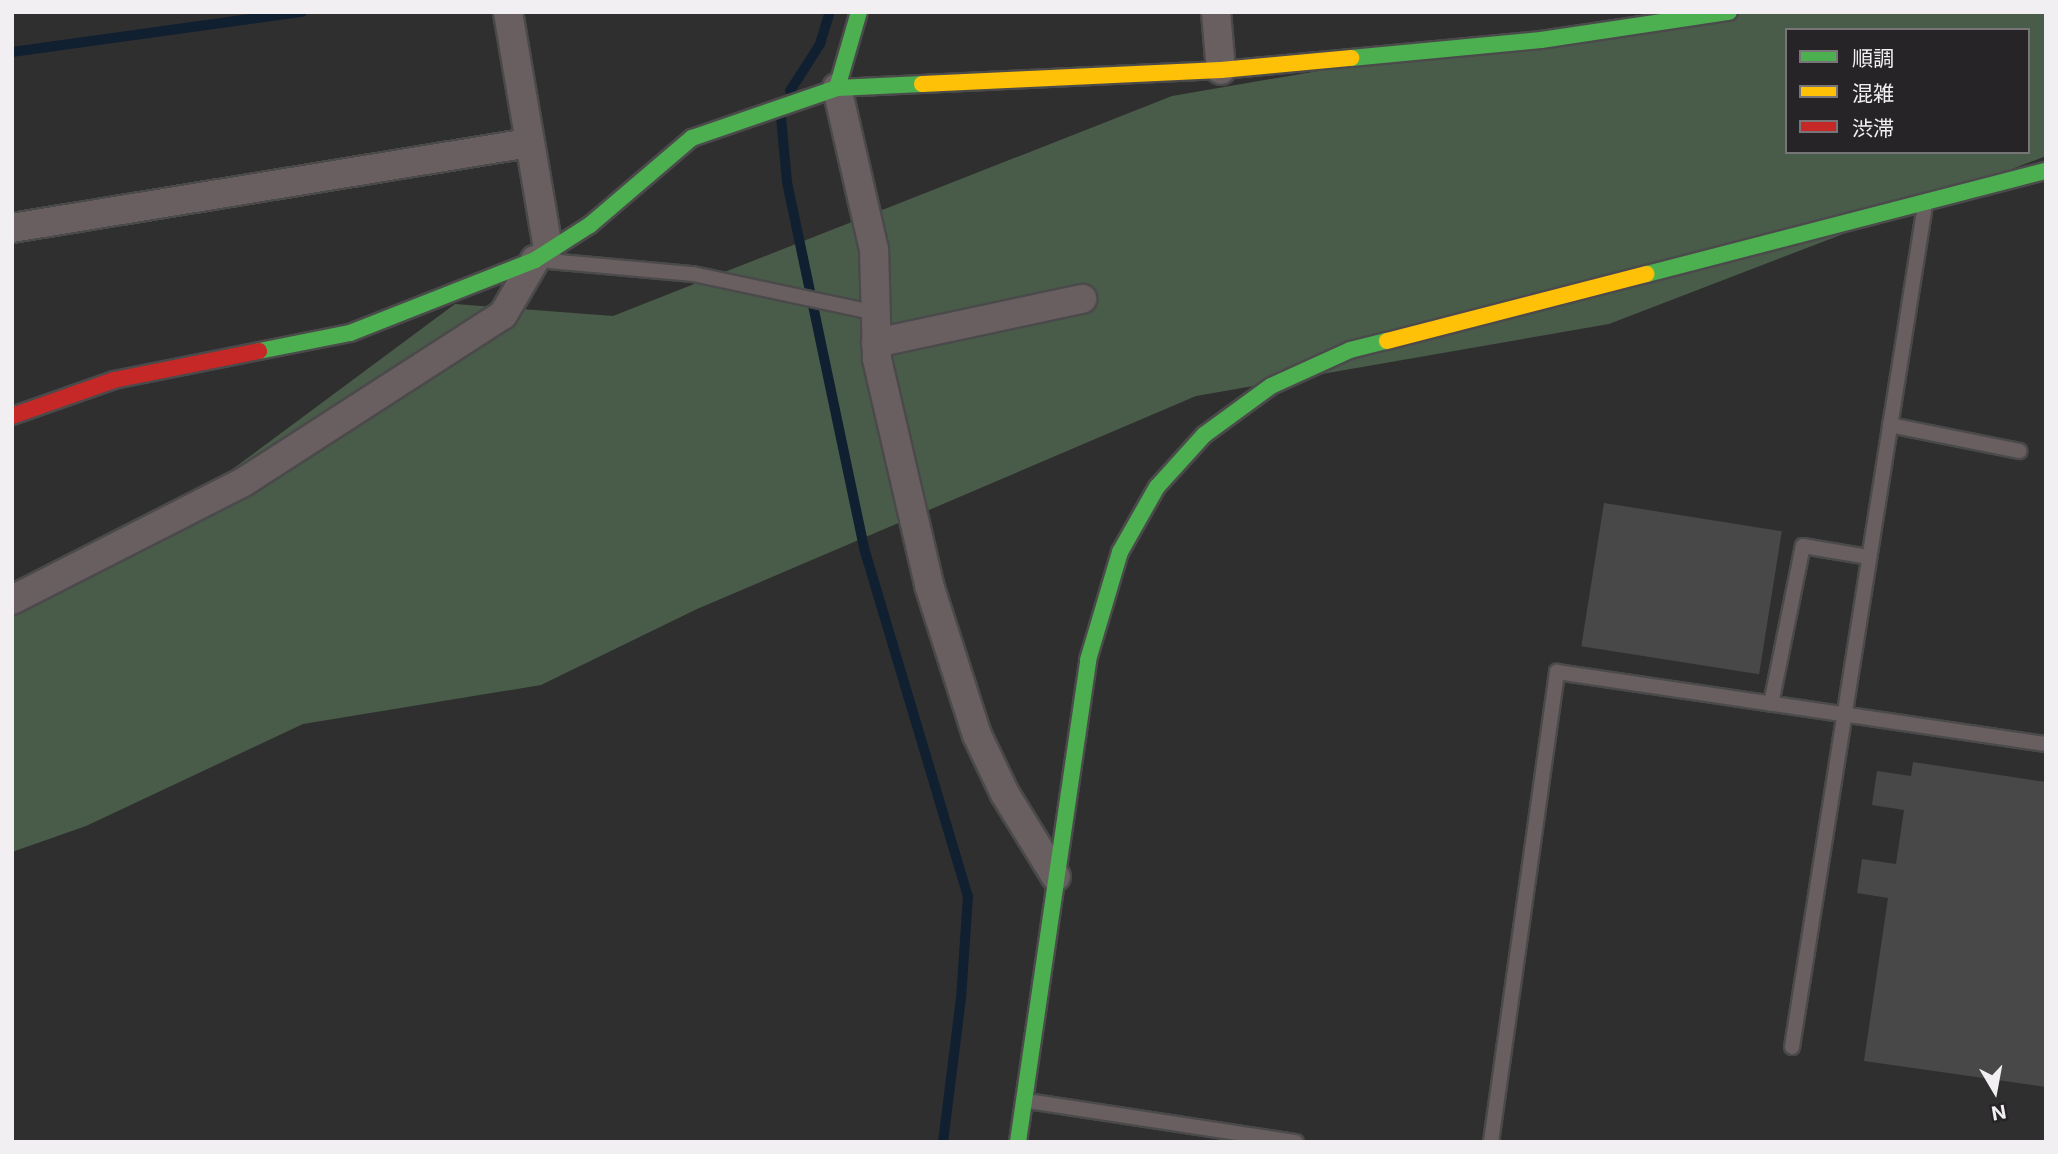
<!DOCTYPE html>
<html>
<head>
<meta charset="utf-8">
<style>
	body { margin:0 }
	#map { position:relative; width:2058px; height:1154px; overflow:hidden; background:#302f30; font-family:Inter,"Noto Sans JP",sans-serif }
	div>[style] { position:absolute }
	.forest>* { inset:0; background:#495c49 }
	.stream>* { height:10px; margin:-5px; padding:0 5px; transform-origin:5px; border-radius:5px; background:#112031 }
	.building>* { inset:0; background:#494849; transform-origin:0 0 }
	.roads { filter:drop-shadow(2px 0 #4b4a4b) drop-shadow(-2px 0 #4b4a4b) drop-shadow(0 2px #4b4a4b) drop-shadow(0 -2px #4b4a4b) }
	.lane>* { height:14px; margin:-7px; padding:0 7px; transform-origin:7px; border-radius:7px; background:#695f60 }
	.street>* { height:28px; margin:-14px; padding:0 14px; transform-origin:14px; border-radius:14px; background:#695f60 }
	.fast>* { height:16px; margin:-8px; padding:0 8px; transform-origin:8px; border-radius:8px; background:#4caf50 }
	.slow>* { height:16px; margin:-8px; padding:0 8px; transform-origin:8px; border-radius:8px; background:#ffc107 }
	.jam>* { height:16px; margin:-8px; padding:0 8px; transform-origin:8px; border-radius:8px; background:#c62828 }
	span { translate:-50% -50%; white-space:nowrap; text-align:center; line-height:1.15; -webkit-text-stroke:5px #272427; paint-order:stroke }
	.frame { position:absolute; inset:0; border:14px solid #f1eff1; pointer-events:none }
	.legend { position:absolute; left:1785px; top:28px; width:245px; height:126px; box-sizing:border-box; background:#272427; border:2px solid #787578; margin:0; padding:9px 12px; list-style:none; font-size:21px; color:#f1eff1 }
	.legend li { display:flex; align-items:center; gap:14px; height:35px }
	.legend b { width:35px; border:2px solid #787578 }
	.north { position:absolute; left:1960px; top:1056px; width:70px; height:70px; -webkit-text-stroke:5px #272427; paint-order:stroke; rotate:170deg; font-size:19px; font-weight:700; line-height:28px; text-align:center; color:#f1eff1 }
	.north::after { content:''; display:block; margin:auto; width:24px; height:32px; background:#f1eff1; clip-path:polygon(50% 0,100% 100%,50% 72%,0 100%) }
</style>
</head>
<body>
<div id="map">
	<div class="forest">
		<i style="clip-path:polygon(evenodd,1662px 12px,2046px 12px,2046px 156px,1609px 324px,1196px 396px,697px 609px,541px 685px,303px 724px,86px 826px,12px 852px,12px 582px,121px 552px,455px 304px,613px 316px,1172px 96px,1662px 12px,1787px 30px,2028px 30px,2028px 152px,1787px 152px,1787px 30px)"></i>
	</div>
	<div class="stream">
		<i style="left:12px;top:52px;width:293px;rotate:-7.9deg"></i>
		<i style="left:790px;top:91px;width:56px;rotate:-57.4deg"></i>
		<i style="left:820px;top:44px;width:34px;rotate:-73deg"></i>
		<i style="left:781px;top:117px;width:65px;rotate:84.7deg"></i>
		<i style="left:787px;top:182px;width:374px;rotate:78.1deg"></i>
		<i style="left:864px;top:548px;width:363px;rotate:73.4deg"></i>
		<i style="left:968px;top:896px;width:102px;rotate:93.9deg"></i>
		<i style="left:961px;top:998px;width:145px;rotate:97.1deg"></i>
	</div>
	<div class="building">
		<i style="left:1604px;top:503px;width:180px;height:145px;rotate:9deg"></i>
		<i style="clip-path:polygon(1913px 762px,2046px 782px,2046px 1087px,1864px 1061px,1888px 898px,1857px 893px,1862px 859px,1896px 864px,1904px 810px,1872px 805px,1877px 771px,1911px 776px)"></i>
	</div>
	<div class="roads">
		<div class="lane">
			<i style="left:549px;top:261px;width:145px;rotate:5.2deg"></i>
			<i style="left:693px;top:274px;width:187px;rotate:12deg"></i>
			<i style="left:1890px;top:425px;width:132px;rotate:11.4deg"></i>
			<i style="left:1771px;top:704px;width:161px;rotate:-78.6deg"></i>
			<i style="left:1803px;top:546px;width:67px;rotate:9.5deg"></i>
			<i style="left:1792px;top:1047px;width:852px;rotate:-81.02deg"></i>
			<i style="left:1027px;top:1101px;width:272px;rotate:8.7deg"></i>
			<i style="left:1491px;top:1142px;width:475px;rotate:-82deg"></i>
			<i style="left:1557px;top:672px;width:494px;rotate:8.4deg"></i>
		</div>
		<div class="street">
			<i style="left:508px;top:12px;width:239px;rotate:80.4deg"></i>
			<i style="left:1216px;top:12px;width:58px;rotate:85.1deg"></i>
			<i style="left:837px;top:88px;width:165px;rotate:77.1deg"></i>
			<i style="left:874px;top:249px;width:110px;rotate:88.4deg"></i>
			<i style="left:877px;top:359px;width:232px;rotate:77deg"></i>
			<i style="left:929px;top:585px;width:157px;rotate:72.3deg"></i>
			<i style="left:977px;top:735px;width:65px;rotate:64.6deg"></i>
			<i style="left:1005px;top:794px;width:97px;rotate:58.4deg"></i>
			<i style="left:12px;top:228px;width:524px;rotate:-9.34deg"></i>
			<i style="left:876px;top:343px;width:211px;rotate:-12.1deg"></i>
			<i style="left:12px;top:600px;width:258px;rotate:-27deg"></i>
			<i style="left:242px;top:483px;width:310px;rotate:-32.8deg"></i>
			<i style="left:503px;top:315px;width:64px;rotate:-59.8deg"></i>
		</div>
		<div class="fast">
			<i style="left:1351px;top:58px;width:191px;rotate:-5.4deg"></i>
			<i style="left:1541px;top:40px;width:190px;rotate:-8.5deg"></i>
			<i style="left:837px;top:88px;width:79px;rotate:-73.9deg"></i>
			<i style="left:1647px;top:274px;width:412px;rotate:-14.5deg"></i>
			<i style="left:259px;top:351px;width:93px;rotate:-11.2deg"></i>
			<i style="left:350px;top:333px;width:199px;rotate:-21.5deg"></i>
			<i style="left:535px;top:260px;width:65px;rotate:-32.5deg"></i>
			<i style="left:590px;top:225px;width:134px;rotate:-40.5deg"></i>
			<i style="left:692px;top:138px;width:153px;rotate:-19deg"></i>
			<i style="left:837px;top:88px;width:85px;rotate:-2.7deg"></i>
			<i style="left:1018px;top:1142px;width:487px;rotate:-81.7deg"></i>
			<i style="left:1088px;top:660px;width:113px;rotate:-73.5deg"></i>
			<i style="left:1120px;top:552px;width:75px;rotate:-60.4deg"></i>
			<i style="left:1157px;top:487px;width:70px;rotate:-47.9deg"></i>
			<i style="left:1204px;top:435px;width:83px;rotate:-36.2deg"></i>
			<i style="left:1271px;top:386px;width:87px;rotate:-24.5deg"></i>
			<i style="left:1350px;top:350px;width:38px;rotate:-14deg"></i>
		</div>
		<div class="slow">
			<i style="left:922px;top:84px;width:299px;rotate:-2.7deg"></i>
			<i style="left:1221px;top:70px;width:131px;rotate:-5.3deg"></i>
			<i style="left:1387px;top:341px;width:268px;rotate:-14.5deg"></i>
		</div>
		<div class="jam">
			<i style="left:12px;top:416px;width:108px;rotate:-19.4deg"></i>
			<i style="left:114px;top:380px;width:148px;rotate:-11.3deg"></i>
		</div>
	</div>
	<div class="frame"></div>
	<ul class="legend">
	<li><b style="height:9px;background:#4caf50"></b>順調</li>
	<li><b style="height:9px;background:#ffc107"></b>混雑</li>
	<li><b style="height:9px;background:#c62828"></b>渋滞</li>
	</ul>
	<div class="north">N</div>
</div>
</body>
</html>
